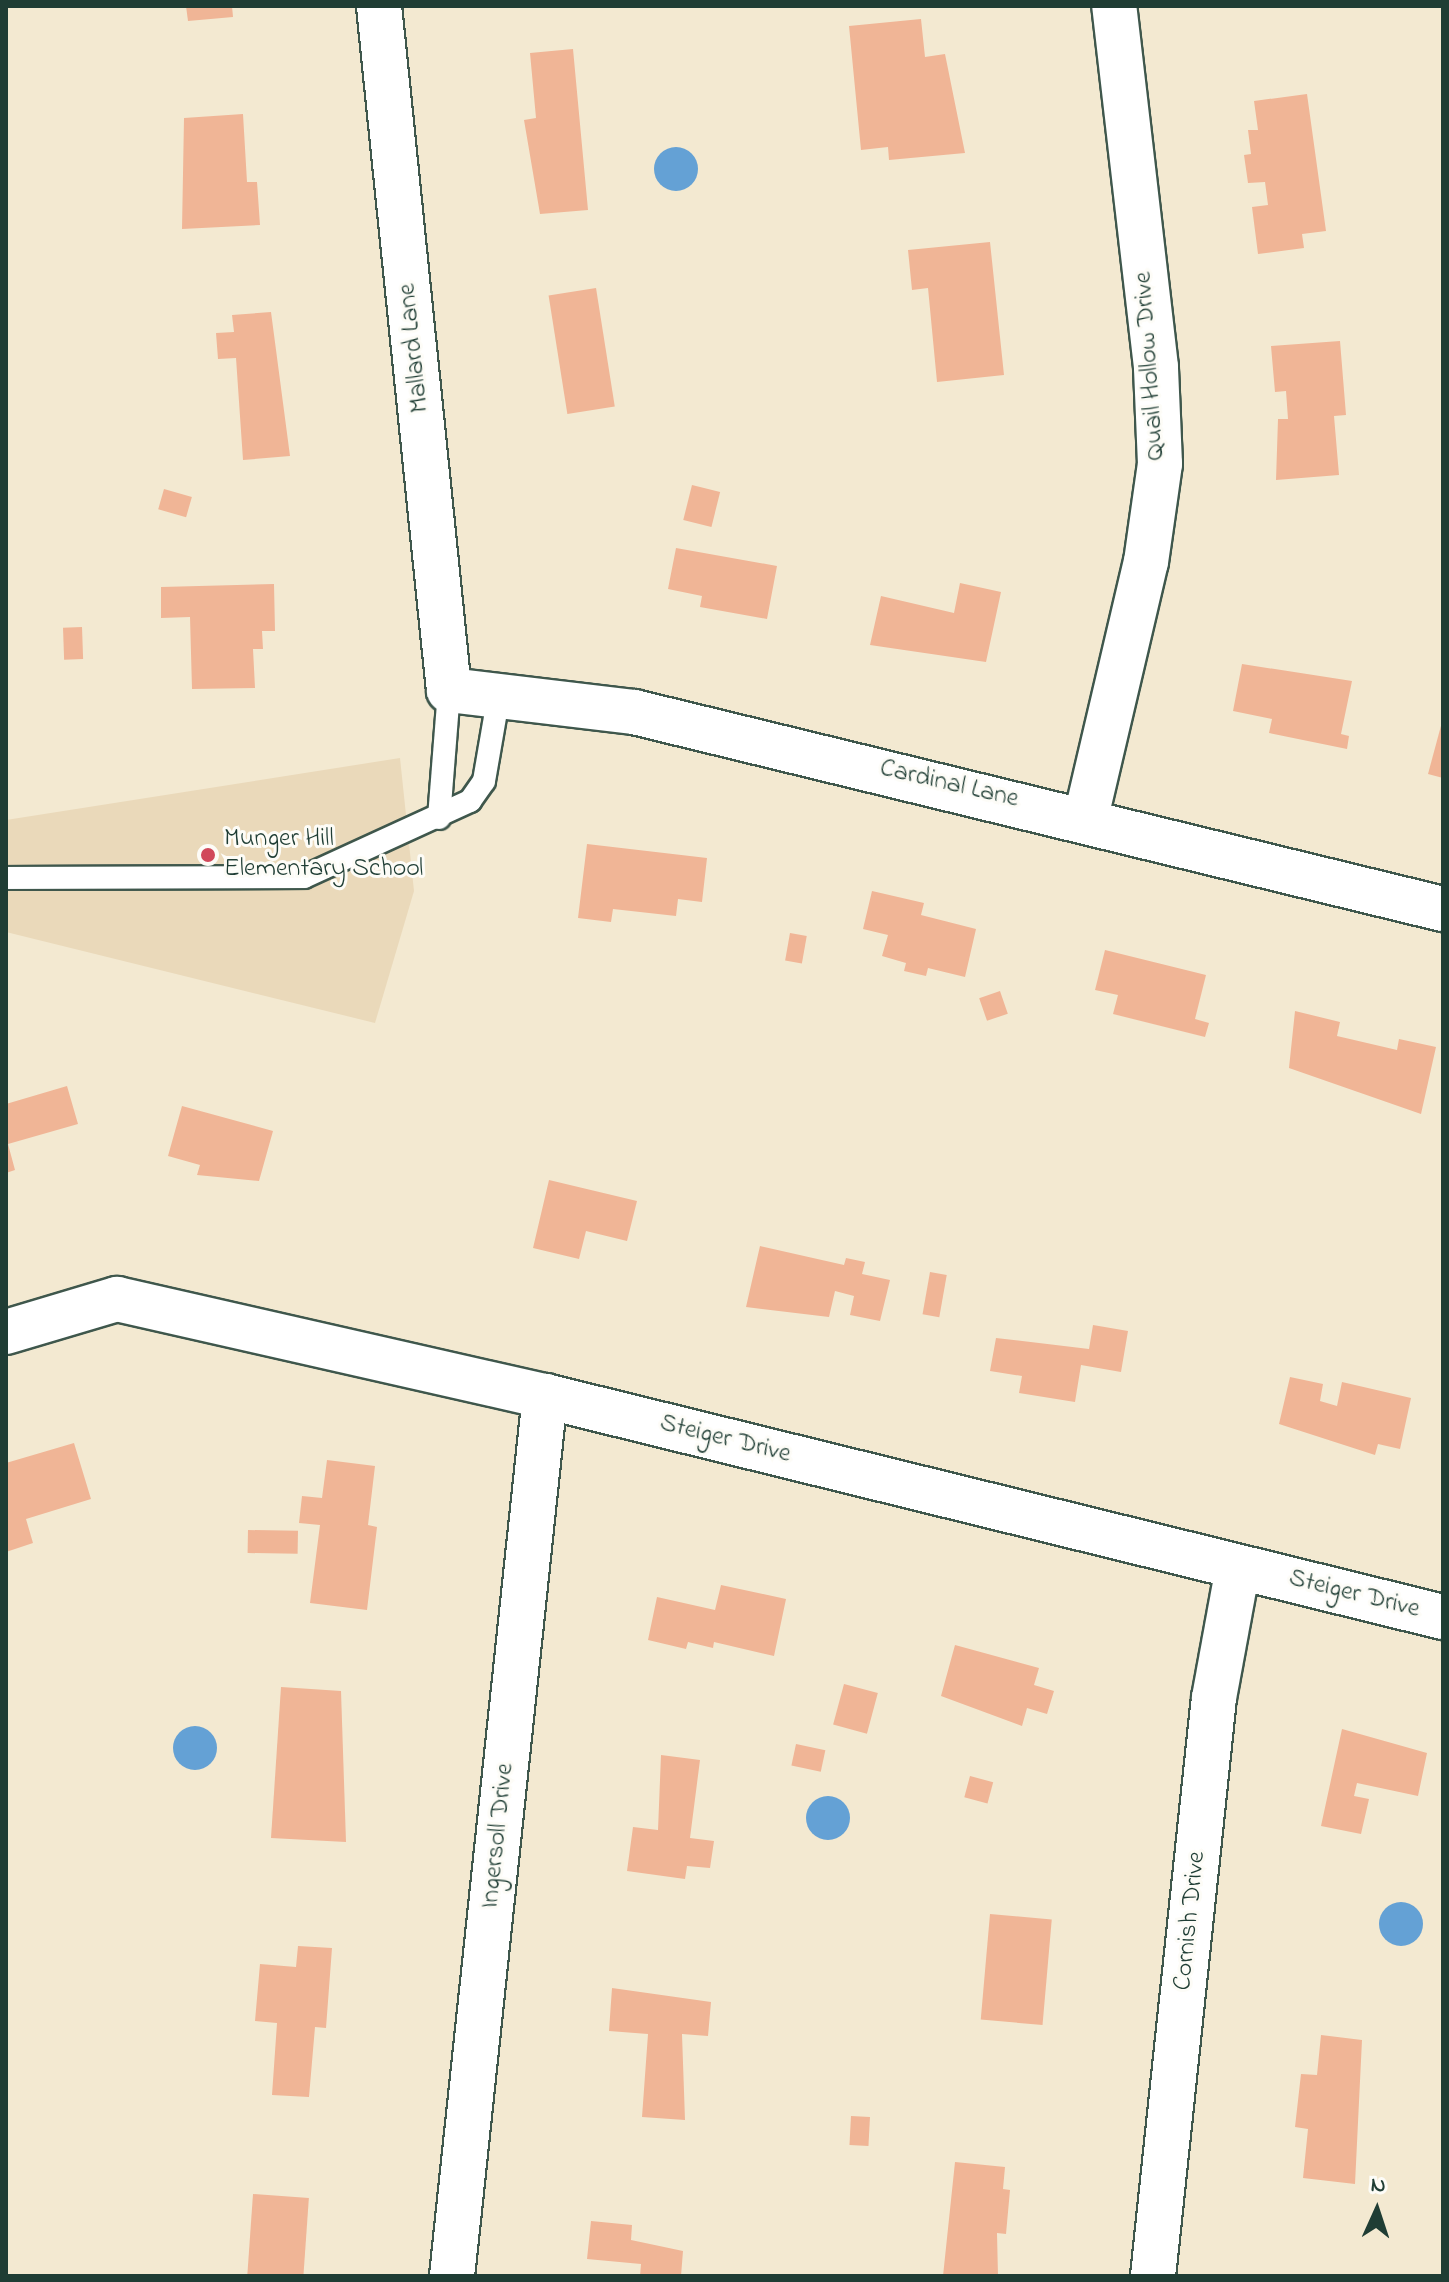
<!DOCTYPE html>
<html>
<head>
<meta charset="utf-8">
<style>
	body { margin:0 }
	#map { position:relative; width:1449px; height:2282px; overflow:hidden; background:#f3e9d1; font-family:"Indie Flower",sans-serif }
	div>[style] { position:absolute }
	.built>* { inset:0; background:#ead9ba }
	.water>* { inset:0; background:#64a1d5 }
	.round { border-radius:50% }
	.building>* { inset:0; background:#f0b596; transform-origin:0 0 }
	.roads { filter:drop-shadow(2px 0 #3f574c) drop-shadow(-2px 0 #3f574c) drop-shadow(0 2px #3f574c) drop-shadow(0 -2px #3f574c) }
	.lane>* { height:22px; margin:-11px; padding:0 11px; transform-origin:11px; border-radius:11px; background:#fff }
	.street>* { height:44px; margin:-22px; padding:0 22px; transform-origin:22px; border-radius:22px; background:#fff }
	.dots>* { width:22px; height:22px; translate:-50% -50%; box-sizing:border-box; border:4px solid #fdfcf7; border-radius:50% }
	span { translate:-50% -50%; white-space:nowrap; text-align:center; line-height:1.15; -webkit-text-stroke:6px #fdfcf7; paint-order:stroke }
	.street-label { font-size:26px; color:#1f3d34 }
	.poi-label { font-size:26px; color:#1f3d34 }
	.left { translate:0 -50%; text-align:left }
	.frame { position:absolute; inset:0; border:8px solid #1f3d34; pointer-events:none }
	.north { position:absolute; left:1337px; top:2170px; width:80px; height:80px; -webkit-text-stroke:6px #fdfcf7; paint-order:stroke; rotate:3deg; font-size:22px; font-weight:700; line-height:32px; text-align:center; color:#1f3d34 }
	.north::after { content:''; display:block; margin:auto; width:28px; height:36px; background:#1f3d34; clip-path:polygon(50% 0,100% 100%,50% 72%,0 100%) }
</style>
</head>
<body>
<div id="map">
	<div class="built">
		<i style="clip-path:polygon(400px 758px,414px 891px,375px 1023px,6px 932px,6px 820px)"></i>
	</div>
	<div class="water">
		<i class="round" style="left:654px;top:147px;width:44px;height:44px"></i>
		<i class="round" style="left:173px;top:1726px;width:44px;height:44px"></i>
		<i class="round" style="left:806px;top:1796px;width:44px;height:44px"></i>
		<i class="round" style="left:1379px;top:1902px;width:44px;height:44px"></i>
	</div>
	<div class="building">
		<i style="clip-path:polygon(186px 6px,232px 6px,233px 17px,188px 21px)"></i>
		<i style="clip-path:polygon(921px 19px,925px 57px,945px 54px,965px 153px,889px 160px,888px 147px,861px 150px,849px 26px)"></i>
		<i style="clip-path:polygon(573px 49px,588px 210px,540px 214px,524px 120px,536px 118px,530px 53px)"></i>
		<i style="clip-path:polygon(1307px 94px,1326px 231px,1302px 234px,1304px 248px,1258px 254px,1252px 207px,1268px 205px,1265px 182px,1248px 183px,1244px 155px,1251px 154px,1248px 130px,1258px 130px,1254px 101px)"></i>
		<i style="clip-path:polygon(243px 114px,247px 182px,257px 182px,260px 225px,182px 229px,184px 118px)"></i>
		<i style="clip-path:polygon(990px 242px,1004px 375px,937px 382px,928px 288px,912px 290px,908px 250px)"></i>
		<i style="left:596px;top:288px;width:120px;height:48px;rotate:81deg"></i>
		<i style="clip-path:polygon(271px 312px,290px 456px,243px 460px,236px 358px,218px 359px,216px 333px,234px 332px,232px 315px)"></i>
		<i style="clip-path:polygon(1340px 341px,1346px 415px,1334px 416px,1339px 475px,1276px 480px,1278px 419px,1288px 419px,1286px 391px,1275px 392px,1271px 346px)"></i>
		<i style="left:692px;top:485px;width:29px;height:36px;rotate:14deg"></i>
		<i style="left:164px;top:489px;width:29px;height:21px;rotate:16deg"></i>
		<i style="clip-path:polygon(676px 548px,777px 566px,767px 619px,700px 607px,702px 596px,668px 589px)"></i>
		<i style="clip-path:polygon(960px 583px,1001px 592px,986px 662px,870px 645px,881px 596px,954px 613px)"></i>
		<i style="clip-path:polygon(274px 584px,275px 631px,262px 631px,263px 649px,253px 649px,255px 688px,192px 689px,190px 617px,161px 618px,161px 587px)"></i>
		<i style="left:82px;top:627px;width:32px;height:19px;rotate:88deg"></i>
		<i style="clip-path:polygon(1242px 664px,1352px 681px,1341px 734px,1349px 736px,1347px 749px,1269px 733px,1272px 719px,1233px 711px)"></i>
		<i style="clip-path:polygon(1442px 722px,1443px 722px,1443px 778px,1428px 774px)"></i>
		<i style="clip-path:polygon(587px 844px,707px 858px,702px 902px,678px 899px,676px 916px,613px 909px,611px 922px,578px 918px)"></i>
		<i style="clip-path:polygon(872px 891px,924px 903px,921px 915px,976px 929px,965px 977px,928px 968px,926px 976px,904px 971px,906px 963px,882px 956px,888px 935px,863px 929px)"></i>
		<i style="left:790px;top:933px;width:17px;height:28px;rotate:10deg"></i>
		<i style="clip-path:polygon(1105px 950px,1206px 975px,1195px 1019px,1209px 1023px,1205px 1037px,1113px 1014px,1118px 995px,1095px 990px)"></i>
		<i style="left:1000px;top:991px;width:24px;height:22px;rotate:71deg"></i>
		<i style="clip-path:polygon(1295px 1011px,1340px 1022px,1337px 1036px,1397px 1050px,1399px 1039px,1436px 1047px,1421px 1114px,1289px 1068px)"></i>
		<i style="clip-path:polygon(67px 1086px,78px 1124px,8px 1144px,15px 1170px,6px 1173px,6px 1104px)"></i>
		<i style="clip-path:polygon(182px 1106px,273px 1131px,259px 1181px,197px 1175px,200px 1165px,168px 1156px)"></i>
		<i style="clip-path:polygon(549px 1180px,637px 1201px,627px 1241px,586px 1231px,579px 1259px,533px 1248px)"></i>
		<i style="clip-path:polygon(760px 1246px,844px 1265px,846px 1258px,865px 1262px,862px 1274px,890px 1280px,880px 1321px,850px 1315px,854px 1296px,835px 1291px,829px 1317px,746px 1307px)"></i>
		<i style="left:930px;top:1272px;width:17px;height:43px;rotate:10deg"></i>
		<i style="clip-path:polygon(1093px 1325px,1128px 1331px,1121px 1372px,1081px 1365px,1075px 1402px,1019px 1393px,1022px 1376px,990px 1371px,996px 1338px,1089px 1349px)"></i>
		<i style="clip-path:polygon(1290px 1377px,1323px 1384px,1320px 1401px,1337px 1406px,1342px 1382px,1411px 1398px,1400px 1449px,1378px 1444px,1375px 1455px,1279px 1424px)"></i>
		<i style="clip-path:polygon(74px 1443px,91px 1499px,26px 1519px,33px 1543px,6px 1552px,6px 1463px)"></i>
		<i style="clip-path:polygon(327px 1460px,375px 1466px,368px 1525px,377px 1527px,367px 1610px,310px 1603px,320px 1525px,299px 1523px,302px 1496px,322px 1498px)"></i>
		<i style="left:248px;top:1530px;width:50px;height:23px;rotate:1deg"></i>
		<i style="clip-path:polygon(721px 1585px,786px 1599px,774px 1656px,714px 1642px,713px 1648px,688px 1642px,686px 1649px,648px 1640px,657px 1597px,715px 1610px)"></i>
		<i style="clip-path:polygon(955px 1645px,1039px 1668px,1034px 1685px,1054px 1691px,1047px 1714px,1027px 1708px,1022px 1726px,941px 1696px)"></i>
		<i style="left:844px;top:1684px;width:35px;height:42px;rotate:15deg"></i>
		<i style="clip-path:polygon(281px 1687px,341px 1691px,346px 1842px,271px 1838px)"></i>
		<i style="clip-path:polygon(1342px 1729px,1427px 1753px,1418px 1796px,1357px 1783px,1354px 1796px,1369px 1799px,1361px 1834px,1321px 1826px)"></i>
		<i style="left:796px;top:1744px;width:30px;height:22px;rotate:12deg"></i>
		<i style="clip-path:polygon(661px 1755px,700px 1760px,690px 1838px,714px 1841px,710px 1868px,687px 1866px,685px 1879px,627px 1871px,633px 1827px,658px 1830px)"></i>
		<i style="left:970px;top:1776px;width:24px;height:22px;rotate:15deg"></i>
		<i style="left:990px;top:1914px;width:62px;height:106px;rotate:5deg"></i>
		<i style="clip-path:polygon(298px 1946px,332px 1948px,326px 2028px,315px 2027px,309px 2097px,272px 2095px,277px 2023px,255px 2021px,260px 1964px,296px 1967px)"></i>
		<i style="clip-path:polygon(612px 1988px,711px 2002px,708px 2036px,682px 2034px,685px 2120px,642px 2117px,648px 2034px,609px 2031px)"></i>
		<i style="clip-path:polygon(1321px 2035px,1362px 2040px,1355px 2184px,1303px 2178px,1308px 2129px,1295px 2127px,1301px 2074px,1317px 2075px)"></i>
		<i style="left:851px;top:2116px;width:19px;height:29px;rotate:3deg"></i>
		<i style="clip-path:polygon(955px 2162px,1005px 2167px,1003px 2189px,1010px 2190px,1006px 2234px,997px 2233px,998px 2276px,943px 2276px)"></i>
		<i style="left:253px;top:2194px;width:56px;height:82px;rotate:4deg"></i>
		<i style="clip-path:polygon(591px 2221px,632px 2225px,631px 2240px,683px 2251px,681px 2276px,640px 2276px,641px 2264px,587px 2259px)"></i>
	</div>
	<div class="roads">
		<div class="lane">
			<i style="left:439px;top:818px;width:128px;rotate:-85.5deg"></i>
			<i style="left:6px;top:878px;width:298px;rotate:-0.2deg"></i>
			<i style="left:304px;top:877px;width:183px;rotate:-24.6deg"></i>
			<i style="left:470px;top:801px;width:24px;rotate:-55deg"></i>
			<i style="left:484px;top:781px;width:88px;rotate:-80.2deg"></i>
		</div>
		<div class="street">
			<i style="left:379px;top:6px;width:688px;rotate:84.16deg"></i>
			<i style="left:449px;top:690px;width:186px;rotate:6.8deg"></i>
			<i style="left:634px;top:712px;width:833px;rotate:13.69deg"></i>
			<i style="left:1086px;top:817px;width:262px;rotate:-76.8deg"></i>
			<i style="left:1146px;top:562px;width:99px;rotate:-81.9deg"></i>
			<i style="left:1160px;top:464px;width:97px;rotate:-92.4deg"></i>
			<i style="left:1156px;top:367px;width:363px;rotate:-96.6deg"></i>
			<i style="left:6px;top:1332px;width:116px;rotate:-16.6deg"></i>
			<i style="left:117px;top:1299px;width:439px;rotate:12.8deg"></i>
			<i style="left:545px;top:1396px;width:925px;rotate:13.83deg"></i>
			<i style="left:452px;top:2276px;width:885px;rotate:-83.97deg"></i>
			<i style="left:1153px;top:2276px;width:581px;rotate:-83.98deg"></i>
			<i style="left:1214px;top:1698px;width:133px;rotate:-79.6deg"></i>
		</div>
	</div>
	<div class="dots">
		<i style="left:208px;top:855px;background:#d1495b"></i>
	</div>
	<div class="street-label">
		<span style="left:415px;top:348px;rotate:-96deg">Mallard Lane</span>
		<span style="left:1151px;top:366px;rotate:-94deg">Quail Hollow Drive</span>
		<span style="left:949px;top:785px;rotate:13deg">Cardinal Lane</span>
		<span style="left:725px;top:1440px;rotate:14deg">Steiger Drive</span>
		<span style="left:1354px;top:1595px;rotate:14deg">Steiger Drive</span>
		<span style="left:499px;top:1836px;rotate:-84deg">Ingersoll Drive</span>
		<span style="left:1191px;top:1921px;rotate:-84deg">Cornish Drive</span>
	</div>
	<div class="poi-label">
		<span class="left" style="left:224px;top:855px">Munger Hill<br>Elementary School</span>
	</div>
	<div class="frame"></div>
	<div class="north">N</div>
</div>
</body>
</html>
